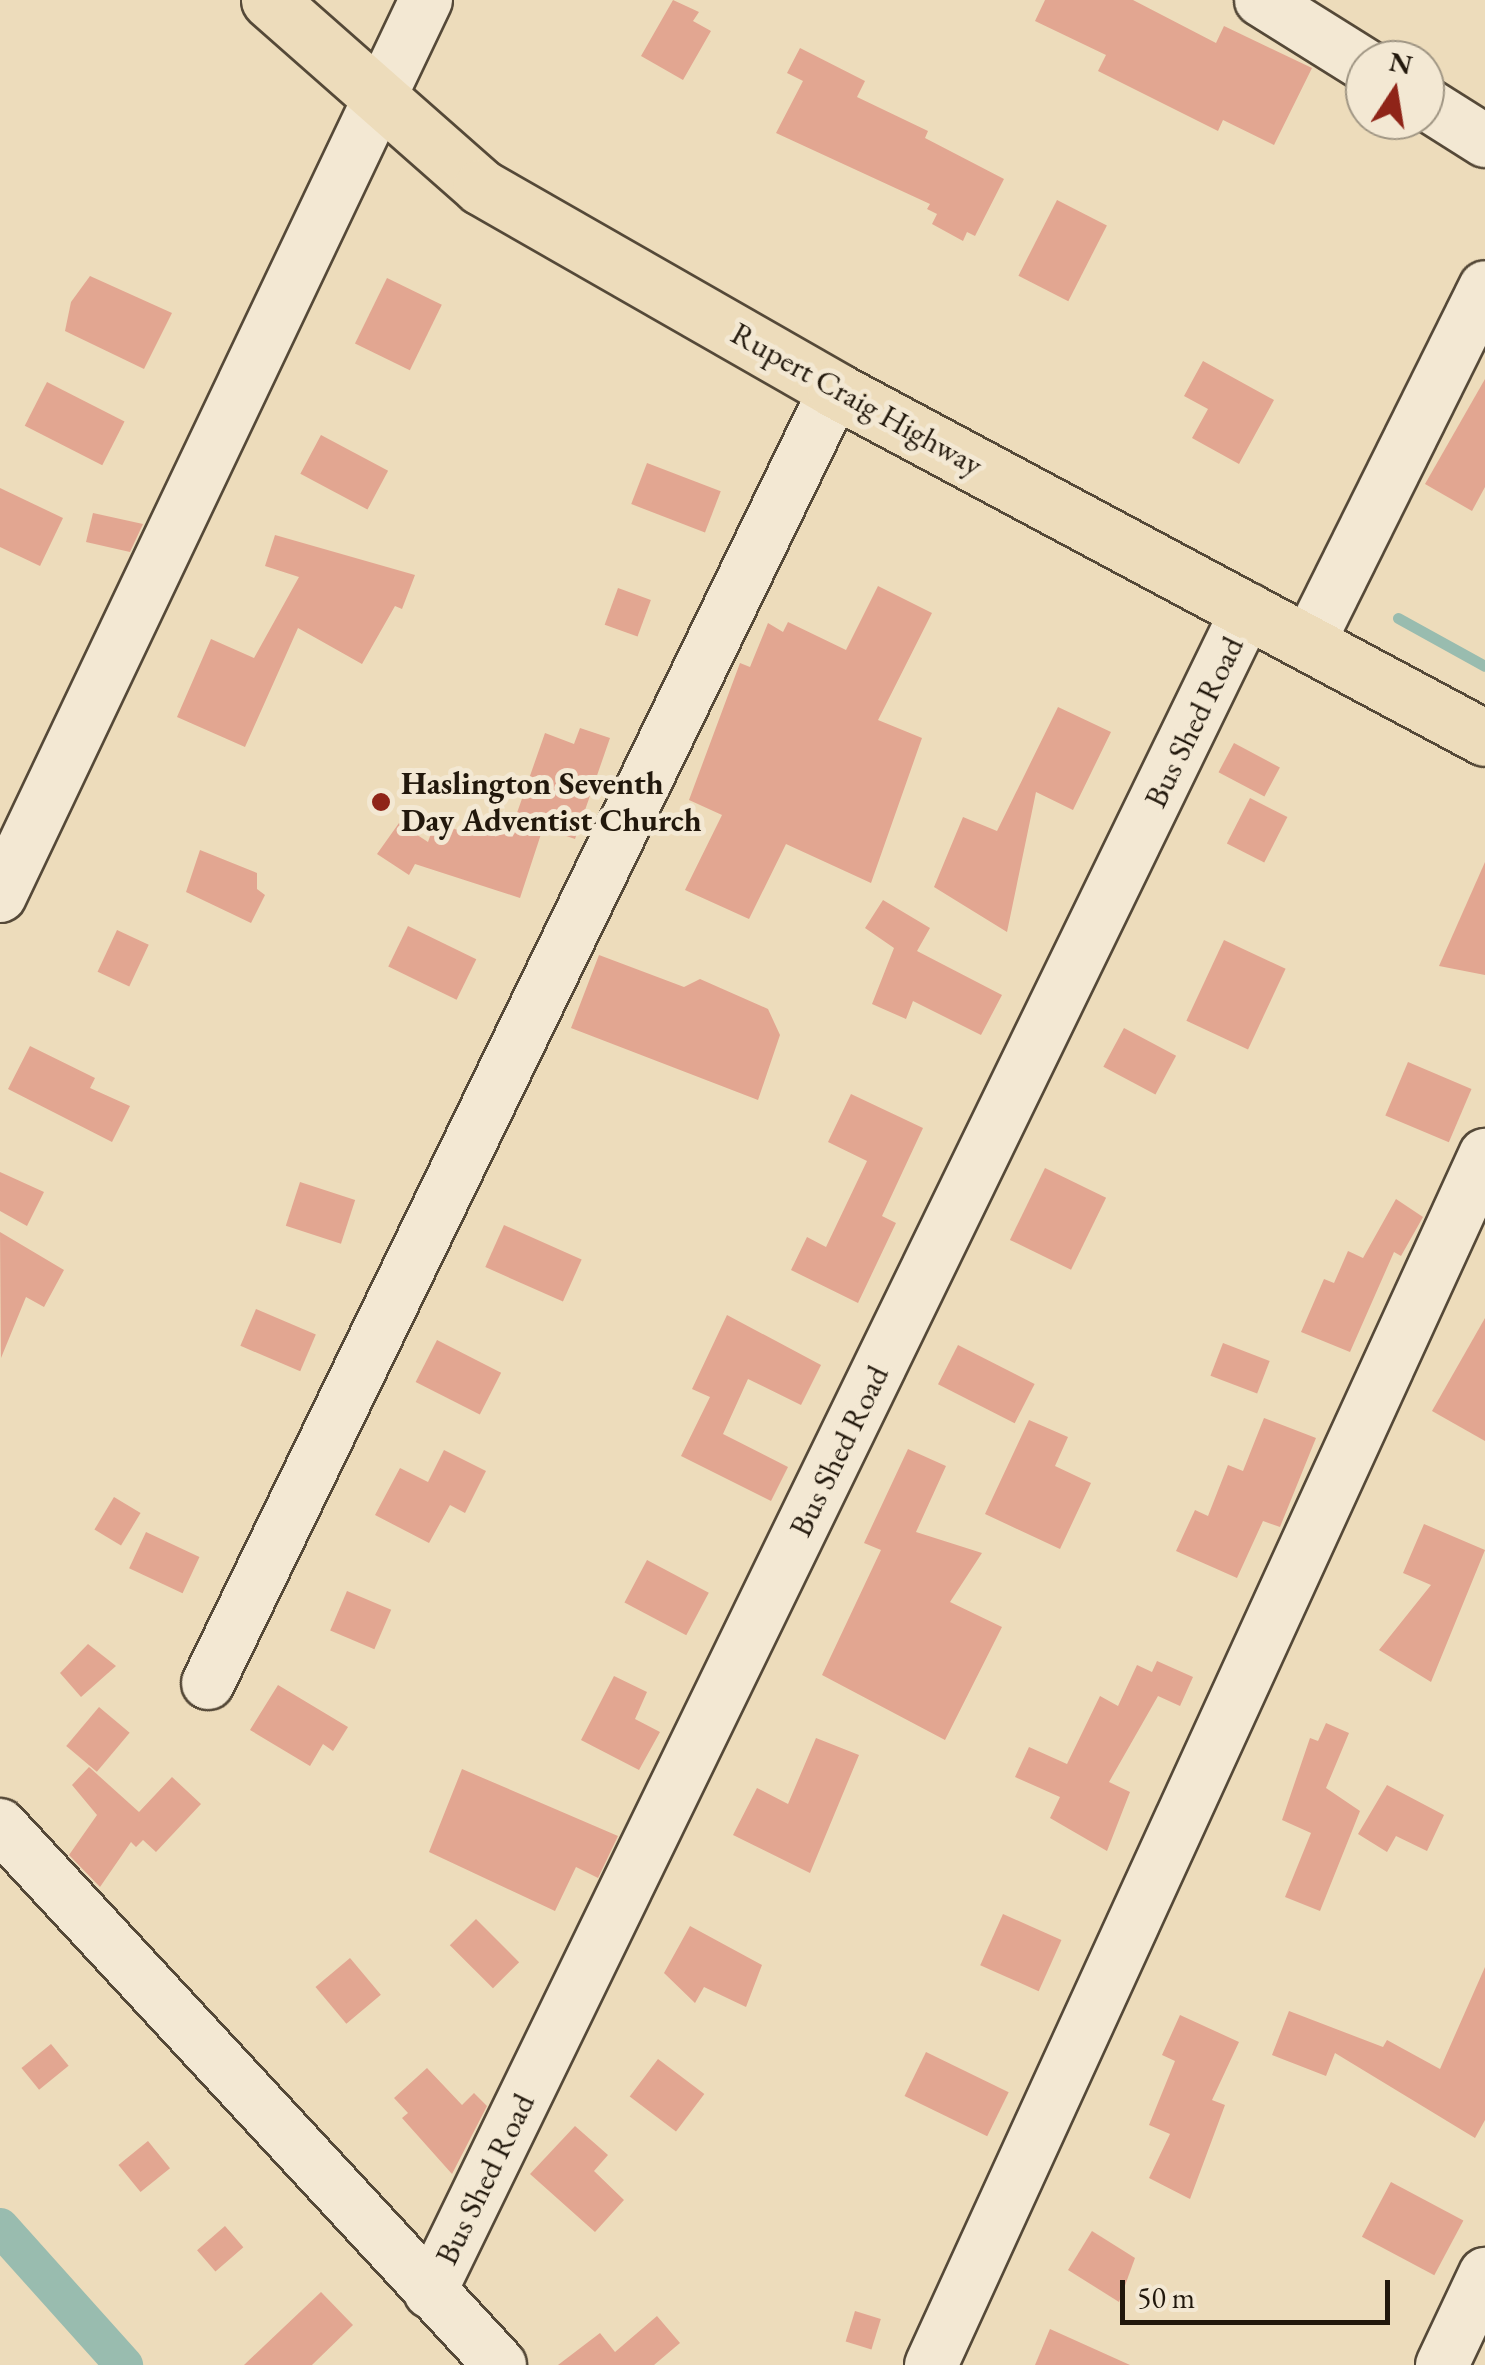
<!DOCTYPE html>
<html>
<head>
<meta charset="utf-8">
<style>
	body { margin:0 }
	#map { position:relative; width:1485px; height:2365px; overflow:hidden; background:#eddcbb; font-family:"EB Garamond",serif }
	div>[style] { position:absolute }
	.stream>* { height:11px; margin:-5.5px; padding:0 5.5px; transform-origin:5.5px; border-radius:5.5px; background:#99bcaf }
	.canal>* { height:38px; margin:-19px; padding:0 19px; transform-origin:19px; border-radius:19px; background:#99bcaf }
	.building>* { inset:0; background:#e2a691; transform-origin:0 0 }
	.roads { filter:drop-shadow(2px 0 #554938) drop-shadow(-2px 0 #554938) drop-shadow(0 2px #554938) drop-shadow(0 -2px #554938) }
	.minor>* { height:52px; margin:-26px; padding:0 26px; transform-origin:26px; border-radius:26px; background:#f3e8d3 }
	.major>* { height:55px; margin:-27.5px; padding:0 27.5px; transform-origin:27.5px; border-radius:27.5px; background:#eddcbb }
	.dots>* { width:28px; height:28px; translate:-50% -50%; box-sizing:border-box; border:5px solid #f3e8d3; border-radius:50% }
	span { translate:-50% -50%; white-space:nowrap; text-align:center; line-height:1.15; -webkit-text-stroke:10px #f3e8d3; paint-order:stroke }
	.street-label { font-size:32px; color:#22180c }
	.poi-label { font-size:32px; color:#22180c; font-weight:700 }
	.left { translate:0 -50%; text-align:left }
	.north { position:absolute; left:1345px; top:40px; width:100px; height:100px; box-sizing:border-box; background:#f3e8d3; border:2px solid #9f9583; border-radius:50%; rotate:12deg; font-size:28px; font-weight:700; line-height:40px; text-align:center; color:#22180c }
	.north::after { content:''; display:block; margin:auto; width:35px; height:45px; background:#8f2418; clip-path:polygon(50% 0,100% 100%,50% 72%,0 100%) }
	.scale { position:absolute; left:1120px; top:2280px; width:270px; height:45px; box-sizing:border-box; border:5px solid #22180c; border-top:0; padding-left:12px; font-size:30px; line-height:35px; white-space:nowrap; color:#22180c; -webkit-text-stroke:8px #f3e8d3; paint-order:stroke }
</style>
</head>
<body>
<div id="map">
	<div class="stream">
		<i style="left:1398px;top:618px;width:99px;rotate:28.9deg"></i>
	</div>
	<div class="canal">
		<i style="left:0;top:2227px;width:186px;rotate:48.1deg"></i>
	</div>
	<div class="building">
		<i style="clip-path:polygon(673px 0,699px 12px,693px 21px,711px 31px,683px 80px,641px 56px)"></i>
		<i style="clip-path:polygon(1045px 0,1133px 0,1216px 43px,1224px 26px,1312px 68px,1274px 145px,1223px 120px,1218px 131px,1098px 71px,1106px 55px,1035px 21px)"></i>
		<i style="clip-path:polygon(800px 48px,865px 81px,857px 97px,928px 131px,925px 138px,1004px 179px,975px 236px,967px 232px,963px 241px,932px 224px,937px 214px,927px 209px,930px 204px,776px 133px,803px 81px,787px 73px)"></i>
		<i style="left:1057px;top:200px;width:56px;height:85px;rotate:27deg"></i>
		<i style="clip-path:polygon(90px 276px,172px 313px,144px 369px,65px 331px,71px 302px)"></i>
		<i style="left:387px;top:278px;width:61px;height:73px;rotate:26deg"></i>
		<i style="clip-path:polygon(1203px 361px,1274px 400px,1239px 464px,1192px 438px,1208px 409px,1184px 396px)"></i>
		<i style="clip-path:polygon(1485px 379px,1485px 487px,1472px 511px,1425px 484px)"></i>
		<i style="left:47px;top:382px;width:87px;height:49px;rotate:27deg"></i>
		<i style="left:321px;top:435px;width:76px;height:44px;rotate:28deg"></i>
		<i style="left:647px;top:463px;width:79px;height:44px;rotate:21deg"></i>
		<i style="clip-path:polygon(0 488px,63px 518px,40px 566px,0 547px)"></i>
		<i style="clip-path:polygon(93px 513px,143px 524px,130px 552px,86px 542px)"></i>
		<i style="clip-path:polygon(275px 535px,415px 575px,402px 609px,395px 606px,362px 664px,298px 628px,245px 747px,177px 717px,211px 639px,254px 658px,299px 577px,265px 566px)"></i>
		<i style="clip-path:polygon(878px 586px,932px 613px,878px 720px,922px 738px,871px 883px,786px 844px,749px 919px,685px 890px,722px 815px,689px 800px,740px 663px,750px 667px,768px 623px,783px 632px,788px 622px,846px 650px)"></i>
		<i style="left:618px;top:588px;width:35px;height:39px;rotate:20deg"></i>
		<i style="clip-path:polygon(1058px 707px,1111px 732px,1073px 810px,1036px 792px,1007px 932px,934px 887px,963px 817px,997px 831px)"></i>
		<i style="clip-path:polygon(580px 728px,610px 738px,575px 839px,543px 828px,520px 898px,415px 864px,409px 875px,377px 854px,399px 823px,428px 842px,435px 822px,469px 834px,474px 818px,511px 830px,545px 733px,574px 744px)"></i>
		<i style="left:1234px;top:743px;width:52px;height:33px;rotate:28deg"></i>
		<i style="left:1250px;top:798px;width:42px;height:51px;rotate:27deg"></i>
		<i style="clip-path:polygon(200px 850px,257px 873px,257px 889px,265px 895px,251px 923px,186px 892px)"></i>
		<i style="clip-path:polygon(1485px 862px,1485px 975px,1439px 966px)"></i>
		<i style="clip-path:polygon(883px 900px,930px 928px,917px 951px,1002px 995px,981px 1035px,913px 1001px,906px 1019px,872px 1004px,894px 948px,865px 928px)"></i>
		<i style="left:408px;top:926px;width:76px;height:45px;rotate:26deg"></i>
		<i style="left:117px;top:930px;width:35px;height:46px;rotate:25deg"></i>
		<i style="left:1224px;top:940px;width:68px;height:89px;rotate:25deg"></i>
		<i style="clip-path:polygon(599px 955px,684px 987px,700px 979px,768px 1009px,780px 1035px,758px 1100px,571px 1028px)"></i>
		<i style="left:1124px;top:1028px;width:59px;height:44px;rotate:28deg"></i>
		<i style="clip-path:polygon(30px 1046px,95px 1078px,90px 1088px,130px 1106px,112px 1142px,8px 1089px)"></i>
		<i style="left:1408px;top:1062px;width:69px;height:58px;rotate:23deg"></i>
		<i style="clip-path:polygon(851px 1094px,923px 1128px,882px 1216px,896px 1223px,858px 1303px,791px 1270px,807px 1237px,826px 1247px,867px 1161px,828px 1142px)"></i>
		<i style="left:1045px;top:1168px;width:68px;height:80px;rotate:26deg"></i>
		<i style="clip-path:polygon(0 1172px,44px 1192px,27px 1226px,0 1211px)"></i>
		<i style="left:300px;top:1182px;width:58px;height:46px;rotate:18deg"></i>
		<i style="clip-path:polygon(1396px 1199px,1423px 1217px,1401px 1256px,1394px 1252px,1350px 1352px,1301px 1332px,1324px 1279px,1334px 1283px,1348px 1251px,1363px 1258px)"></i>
		<i style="left:504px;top:1225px;width:85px;height:46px;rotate:24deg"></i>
		<i style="clip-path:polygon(0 1232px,64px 1270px,44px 1307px,26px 1297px,1px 1358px)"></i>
		<i style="left:256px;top:1309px;width:65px;height:40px;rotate:23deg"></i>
		<i style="clip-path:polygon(727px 1315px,821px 1365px,801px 1405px,748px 1379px,723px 1434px,788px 1467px,771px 1501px,681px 1456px,710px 1397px,692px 1389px)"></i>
		<i style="clip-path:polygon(1485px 1318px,1485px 1441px,1432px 1411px)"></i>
		<i style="left:437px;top:1340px;width:72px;height:47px;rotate:27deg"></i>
		<i style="left:1223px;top:1343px;width:50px;height:35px;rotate:21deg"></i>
		<i style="left:958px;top:1345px;width:86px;height:44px;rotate:27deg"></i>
		<i style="clip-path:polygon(1264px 1418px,1316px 1438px,1280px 1527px,1263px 1521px,1237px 1578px,1176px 1551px,1195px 1510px,1208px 1516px,1228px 1465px,1243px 1471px)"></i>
		<i style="clip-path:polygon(1029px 1420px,1068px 1437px,1055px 1466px,1091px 1483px,1060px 1549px,985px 1514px)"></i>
		<i style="clip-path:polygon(908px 1449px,946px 1466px,916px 1532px,982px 1553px,950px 1602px,1002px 1627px,945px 1740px,822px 1675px,881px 1550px,864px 1543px)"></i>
		<i style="clip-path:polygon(444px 1450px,486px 1471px,465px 1513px,450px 1505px,429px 1543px,375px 1515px,400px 1468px,428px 1482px)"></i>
		<i style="left:114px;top:1497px;width:31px;height:38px;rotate:31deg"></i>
		<i style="clip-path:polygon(1424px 1524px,1485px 1550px,1431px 1682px,1379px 1650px,1431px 1585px,1403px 1573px)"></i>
		<i style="left:146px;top:1532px;width:59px;height:40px;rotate:25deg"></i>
		<i style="left:647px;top:1560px;width:70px;height:48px;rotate:28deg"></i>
		<i style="left:347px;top:1591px;width:48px;height:43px;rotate:23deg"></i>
		<i style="clip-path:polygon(88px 1644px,116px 1666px,81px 1697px,60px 1673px)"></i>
		<i style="clip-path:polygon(1157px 1661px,1193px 1677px,1180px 1706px,1158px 1696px,1109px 1782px,1130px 1792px,1107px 1851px,1050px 1818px,1060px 1797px,1015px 1777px,1029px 1747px,1067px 1764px,1100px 1696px,1118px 1706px,1137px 1665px,1152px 1672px)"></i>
		<i style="clip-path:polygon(614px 1676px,647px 1692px,635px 1719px,660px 1732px,639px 1770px,581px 1740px)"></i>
		<i style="clip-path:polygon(278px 1685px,348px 1727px,333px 1751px,323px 1744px,310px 1766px,250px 1730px)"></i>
		<i style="left:99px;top:1707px;width:40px;height:51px;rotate:40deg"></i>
		<i style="clip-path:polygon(1326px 1723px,1349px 1733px,1326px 1788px,1360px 1811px,1320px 1911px,1285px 1897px,1311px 1833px,1282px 1820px,1310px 1738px,1318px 1741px)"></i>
		<i style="clip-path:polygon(816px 1738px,859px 1755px,810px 1873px,733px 1835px,757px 1788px,788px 1804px)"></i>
		<i style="clip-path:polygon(89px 1767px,139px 1812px,172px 1777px,201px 1804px,156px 1852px,143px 1840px,136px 1847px,131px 1842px,100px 1887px,69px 1855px,97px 1815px,72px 1785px)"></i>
		<i style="clip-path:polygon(462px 1769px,618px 1836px,598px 1878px,576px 1867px,555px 1911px,429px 1852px)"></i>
		<i style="clip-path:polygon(1387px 1785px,1444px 1815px,1427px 1851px,1396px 1836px,1387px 1852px,1358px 1834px)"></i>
		<i style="left:1003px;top:1914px;width:64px;height:56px;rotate:24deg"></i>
		<i style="left:476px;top:1919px;width:61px;height:37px;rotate:45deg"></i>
		<i style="clip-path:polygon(690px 1926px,762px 1965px,746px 2007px,704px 1987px,695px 2003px,664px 1973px)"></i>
		<i style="left:350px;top:1958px;width:48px;height:45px;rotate:50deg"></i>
		<i style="clip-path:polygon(1485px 1967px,1485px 2120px,1475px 2138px,1335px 2053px,1326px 2076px,1272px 2055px,1289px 2011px,1383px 2047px,1387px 2040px,1440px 2069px)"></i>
		<i style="clip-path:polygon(1180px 2015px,1239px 2042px,1212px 2100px,1225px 2105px,1190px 2199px,1149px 2178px,1170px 2134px,1149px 2125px,1175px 2061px,1162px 2055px)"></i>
		<i style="left:51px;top:2044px;width:28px;height:38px;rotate:51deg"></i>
		<i style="left:926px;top:2052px;width:92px;height:49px;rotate:26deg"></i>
		<i style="left:658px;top:2059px;width:58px;height:47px;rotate:37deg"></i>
		<i style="clip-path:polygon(427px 2068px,462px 2105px,474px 2093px,487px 2106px,452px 2174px,402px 2118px,408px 2113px,394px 2098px)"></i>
		<i style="clip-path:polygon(575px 2126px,608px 2155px,594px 2171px,624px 2200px,595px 2232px,530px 2174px)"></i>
		<i style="left:148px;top:2141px;width:35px;height:38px;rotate:51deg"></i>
		<i style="left:1391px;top:2182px;width:82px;height:62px;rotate:28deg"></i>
		<i style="left:225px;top:2226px;width:28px;height:37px;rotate:49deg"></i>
		<i style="clip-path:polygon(1092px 2231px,1135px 2258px,1119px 2302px,1068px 2270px)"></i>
		<i style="clip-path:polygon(321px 2292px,353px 2325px,312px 2365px,244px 2365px)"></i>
		<i style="left:855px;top:2311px;width:27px;height:32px;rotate:17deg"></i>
		<i style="clip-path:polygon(657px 2316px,680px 2343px,654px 2365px,558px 2365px,600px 2333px,615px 2352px)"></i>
		<i style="clip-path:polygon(1050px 2329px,1130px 2365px,1035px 2365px)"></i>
	</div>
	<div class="roads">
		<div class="minor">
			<i style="left:1261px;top:0;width:123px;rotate:32deg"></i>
			<i style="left:1425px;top:103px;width:71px;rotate:32.3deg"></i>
			<i style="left:1309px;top:642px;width:396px;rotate:-63.6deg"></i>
			<i style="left:0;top:896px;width:992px;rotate:-64.57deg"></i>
			<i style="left:208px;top:1683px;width:1437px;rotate:-64.13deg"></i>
			<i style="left:0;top:1825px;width:736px;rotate:47.2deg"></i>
			<i style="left:430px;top:2292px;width:1871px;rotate:-64.08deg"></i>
			<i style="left:931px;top:2365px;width:1331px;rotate:-65.4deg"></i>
			<i style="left:1442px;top:2365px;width:101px;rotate:-64.7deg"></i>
		</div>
		<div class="major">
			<i style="left:269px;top:0;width:283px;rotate:41.4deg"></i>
			<i style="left:481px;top:187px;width:408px;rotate:29.8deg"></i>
			<i style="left:835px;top:390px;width:737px;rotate:28.16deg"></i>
		</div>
	</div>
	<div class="dots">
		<i style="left:381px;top:802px;background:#8f2418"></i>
	</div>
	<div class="street-label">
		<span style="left:857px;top:399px;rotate:29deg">Rupert Craig Highway</span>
		<span style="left:1194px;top:722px;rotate:-64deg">Bus Shed Road</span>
		<span style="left:839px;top:1451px;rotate:-64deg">Bus Shed Road</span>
		<span style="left:485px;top:2179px;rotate:-64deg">Bus Shed Road</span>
	</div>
	<div class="poi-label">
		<span class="left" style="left:401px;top:802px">Haslington Seventh<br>Day Adventist Church</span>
	</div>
	<div class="north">N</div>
	<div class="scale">50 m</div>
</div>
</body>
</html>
